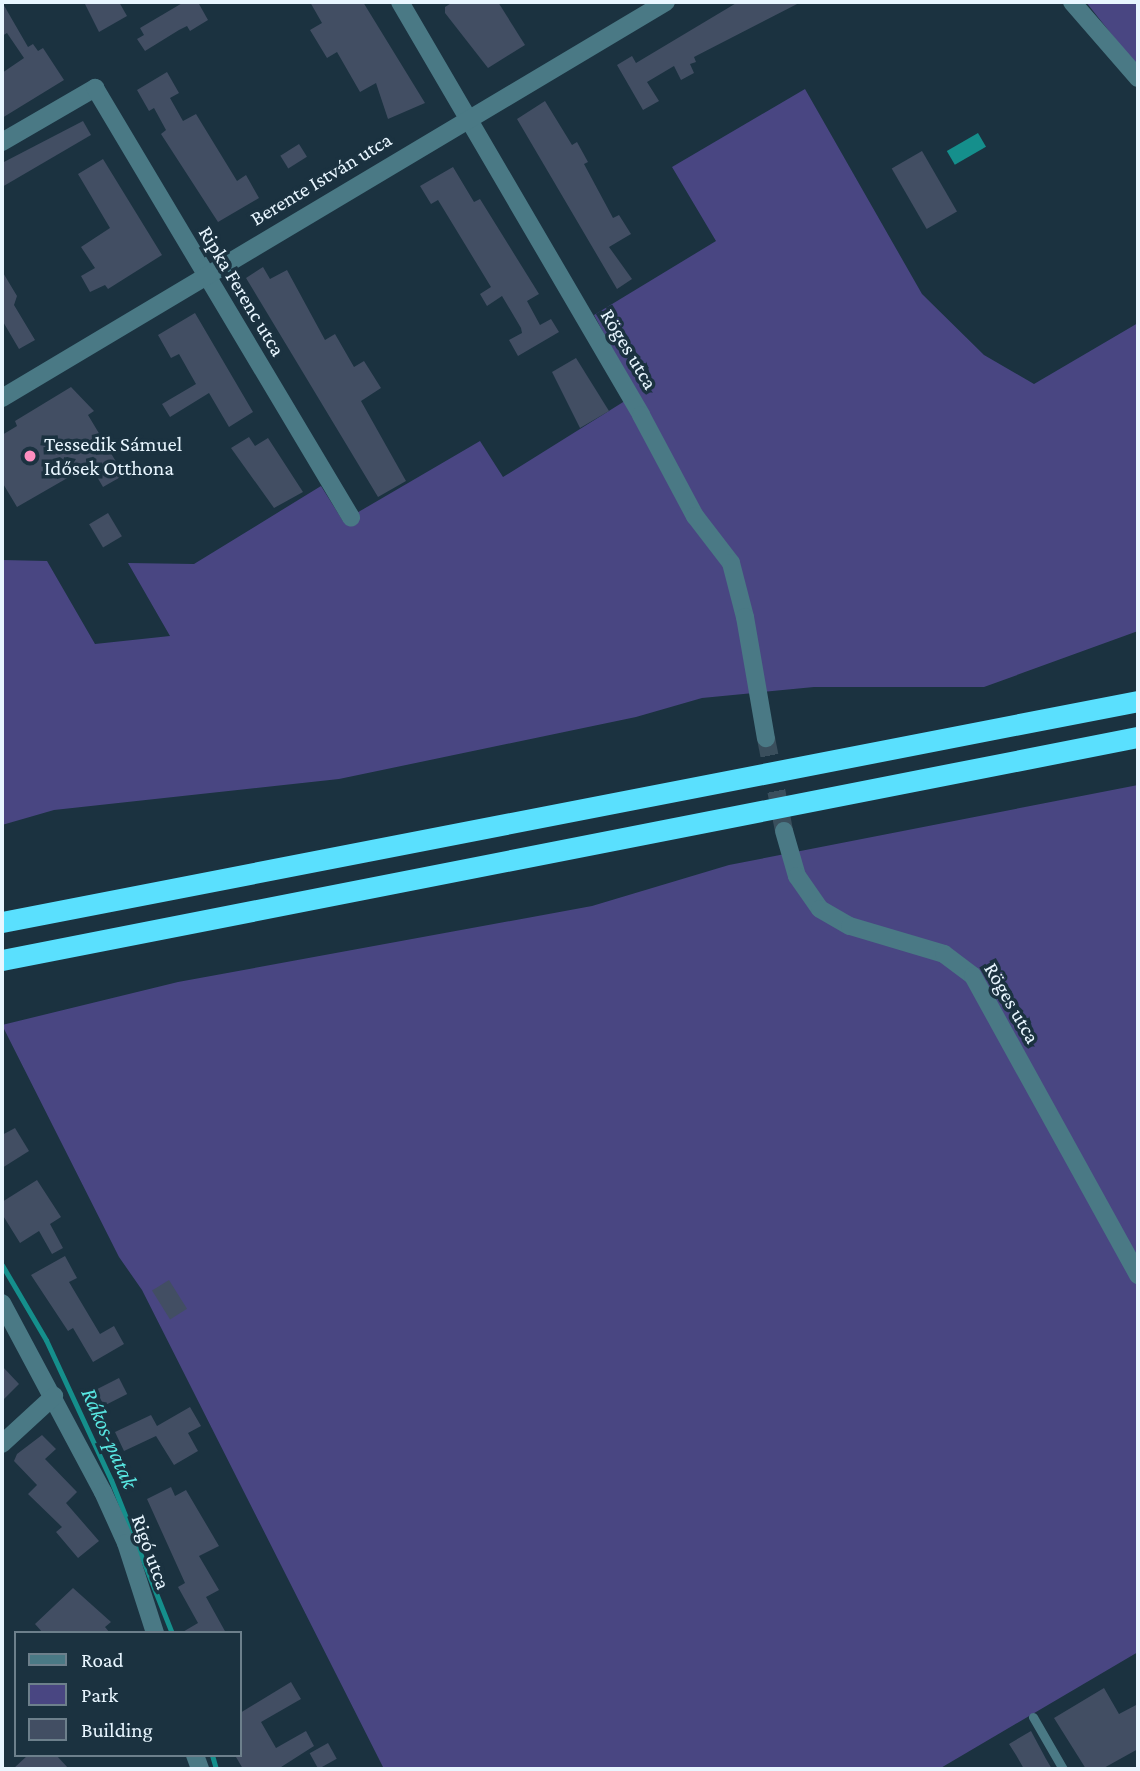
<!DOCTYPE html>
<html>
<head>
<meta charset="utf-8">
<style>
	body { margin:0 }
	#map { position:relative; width:1140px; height:1771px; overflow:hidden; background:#1b3240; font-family:"Crimson Pro",serif }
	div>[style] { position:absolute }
	.green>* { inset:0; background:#494682 }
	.water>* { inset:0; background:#158f8c; transform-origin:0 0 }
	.stream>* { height:5px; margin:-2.5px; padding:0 2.5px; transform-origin:2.5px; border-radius:2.5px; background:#158f8c }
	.building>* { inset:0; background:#424e63; transform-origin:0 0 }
	.street-tunnel>* { height:18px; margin-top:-9px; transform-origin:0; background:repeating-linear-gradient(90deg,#3a4f5d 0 18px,transparent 0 27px) }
	.lane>* { height:9px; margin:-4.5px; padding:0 4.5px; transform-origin:4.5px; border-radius:4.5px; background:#4a7985 }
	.street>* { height:18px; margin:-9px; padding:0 9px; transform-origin:9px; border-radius:9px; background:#4a7985 }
	.highway>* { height:21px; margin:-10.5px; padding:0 10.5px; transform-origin:10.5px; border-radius:10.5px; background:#5ae0fe }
	.dots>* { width:19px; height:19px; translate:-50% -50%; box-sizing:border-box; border:4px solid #1b3240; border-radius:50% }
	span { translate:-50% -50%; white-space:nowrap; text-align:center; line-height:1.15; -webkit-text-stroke:7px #1b3240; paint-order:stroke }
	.street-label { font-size:21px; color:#e8f6ff }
	.poi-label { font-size:21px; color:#e8f6ff }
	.left { translate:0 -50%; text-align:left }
	.water-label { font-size:23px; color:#58e7e2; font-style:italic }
	.frame { position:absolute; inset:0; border:4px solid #e8f6ff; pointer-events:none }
	.legend { position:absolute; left:14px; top:1631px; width:228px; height:126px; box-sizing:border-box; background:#1b3240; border:2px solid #6d808c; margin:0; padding:9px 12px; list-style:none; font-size:21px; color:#e8f6ff }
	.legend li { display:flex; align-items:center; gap:14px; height:35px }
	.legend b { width:35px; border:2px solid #6d808c }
</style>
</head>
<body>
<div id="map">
	<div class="green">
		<i style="clip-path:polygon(1086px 2px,1138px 2px,1138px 63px,1135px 64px)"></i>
		<i style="clip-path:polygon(805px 89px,922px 294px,984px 355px,1034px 384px,1138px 323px,1138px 631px,984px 687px,814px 687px,702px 698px,636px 717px,339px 779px,54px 810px,2px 825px,2px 560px,47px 561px,95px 644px,170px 636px,128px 563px,194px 564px,321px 486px,343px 521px,480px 441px,503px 477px,636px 394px,594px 315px,716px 241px,672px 167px)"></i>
		<i style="clip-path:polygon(1138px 785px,1138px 1652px,939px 1769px,384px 1769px,142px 1290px,119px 1257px,2px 1025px,178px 982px,592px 906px,729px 865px)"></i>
	</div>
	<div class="water">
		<i style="left:978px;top:133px;width:16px;height:36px;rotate:60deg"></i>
	</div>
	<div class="stream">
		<i style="left:2px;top:1265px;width:87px;rotate:59.6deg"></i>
		<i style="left:46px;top:1340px;width:154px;rotate:65.1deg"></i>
		<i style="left:111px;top:1480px;width:165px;rotate:68.3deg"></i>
		<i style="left:212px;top:1755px;width:15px;rotate:74deg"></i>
	</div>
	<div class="building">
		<i style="clip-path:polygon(2px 2px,28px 47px,33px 44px,38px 51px,43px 48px,64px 80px,2px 118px,2px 73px,24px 58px,7px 33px,2px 36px)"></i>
		<i style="clip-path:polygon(84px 2px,119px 2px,127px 16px,99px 32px)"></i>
		<i style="clip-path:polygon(184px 2px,199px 4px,208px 20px,190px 31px,187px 26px,179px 30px,145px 51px,137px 39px,144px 35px,140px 28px)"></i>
		<i style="clip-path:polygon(310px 2px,363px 2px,425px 103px,388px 119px,376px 83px,360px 92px,337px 52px,327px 58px,310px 30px,322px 23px)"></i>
		<i style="clip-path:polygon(453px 2px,498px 2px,525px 45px,488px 68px,445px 13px,445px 7px)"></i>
		<i style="clip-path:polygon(738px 2px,801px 2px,694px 57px,696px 62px,690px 64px,694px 73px,681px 80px,674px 66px,647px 82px,659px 101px,643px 110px,617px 65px,632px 56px,636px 63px)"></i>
		<i style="clip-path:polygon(167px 72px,179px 93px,170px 98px,183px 121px,196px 114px,237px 181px,246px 175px,259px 198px,218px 222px,161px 134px,166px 130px,154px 108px,149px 111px,137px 90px)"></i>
		<i style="clip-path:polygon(545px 101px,572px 145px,577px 142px,588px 162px,584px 164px,613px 218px,619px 215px,631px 234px,609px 247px,632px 279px,617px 289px,517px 119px)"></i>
		<i style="clip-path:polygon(83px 121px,91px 135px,2px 187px,2px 163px)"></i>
		<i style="left:299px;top:144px;width:15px;height:22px;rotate:58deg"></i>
		<i style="left:922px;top:151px;width:70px;height:35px;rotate:60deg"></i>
		<i style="clip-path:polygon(103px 159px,162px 255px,108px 289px,105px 285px,90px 292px,81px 276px,95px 268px,81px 247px,110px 228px,78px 174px)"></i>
		<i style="clip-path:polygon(453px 167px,474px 202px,480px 199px,539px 294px,527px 301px,540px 325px,551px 319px,559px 332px,518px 356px,509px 340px,522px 333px,521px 328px,502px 296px,487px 306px,480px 294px,491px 287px,438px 200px,431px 204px,420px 186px)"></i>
		<i style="clip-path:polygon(263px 267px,270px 279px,287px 270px,325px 340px,335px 334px,354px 367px,364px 361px,381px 388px,361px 401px,406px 481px,378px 497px,246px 278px)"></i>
		<i style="clip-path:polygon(2px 271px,17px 296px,14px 305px,35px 340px,19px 349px,2px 320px)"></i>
		<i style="clip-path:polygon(195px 313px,253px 412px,229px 427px,209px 393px,170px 417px,162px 404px,196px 384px,179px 354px,171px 358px,158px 335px)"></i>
		<i style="clip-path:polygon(576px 358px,609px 411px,580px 428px,552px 372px)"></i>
		<i style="clip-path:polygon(71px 387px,94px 411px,88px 415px,124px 475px,103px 487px,90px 465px,17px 507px,2px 482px,2px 435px,17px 426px,15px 421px)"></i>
		<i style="clip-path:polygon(249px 437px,255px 446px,268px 438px,303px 492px,274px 508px,231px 448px)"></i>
		<i style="left:108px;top:513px;width:27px;height:22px;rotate:59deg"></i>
		<i style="clip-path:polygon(15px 1128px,29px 1151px,2px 1168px,2px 1135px)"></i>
		<i style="clip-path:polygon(37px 1180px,61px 1217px,50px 1224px,63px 1248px,52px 1254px,39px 1231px,20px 1243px,2px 1214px,2px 1202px)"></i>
		<i style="clip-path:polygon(65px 1256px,77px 1278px,69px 1282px,100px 1334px,114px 1326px,124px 1344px,93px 1362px,73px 1328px,68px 1331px,31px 1275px)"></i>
		<i style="left:169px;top:1280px;width:34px;height:20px;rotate:58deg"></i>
		<i style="clip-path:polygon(2px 1366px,19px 1384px,2px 1401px)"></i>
		<i style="left:119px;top:1378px;width:18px;height:26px;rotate:63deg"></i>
		<i style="clip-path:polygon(190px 1407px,201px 1426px,188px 1433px,198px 1451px,174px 1465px,156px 1436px,124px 1451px,115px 1432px,151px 1415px,157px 1426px)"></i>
		<i style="clip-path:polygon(42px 1435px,56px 1449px,45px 1459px,77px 1492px,66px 1503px,99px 1541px,78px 1558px,56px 1532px,62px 1527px,28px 1494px,37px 1485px,14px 1461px,17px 1454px)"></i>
		<i style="clip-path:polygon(171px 1487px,175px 1496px,186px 1490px,219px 1546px,199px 1556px,219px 1590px,206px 1597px,226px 1633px,181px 1633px,198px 1623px,178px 1587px,185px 1583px,147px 1499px)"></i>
		<i style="clip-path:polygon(73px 1588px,111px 1622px,105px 1627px,110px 1633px,43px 1633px,35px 1624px)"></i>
		<i style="clip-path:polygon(291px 1682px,301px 1699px,261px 1722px,276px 1748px,306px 1731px,314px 1746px,278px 1769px,243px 1769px,236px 1757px,240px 1755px,240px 1713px)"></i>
		<i style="clip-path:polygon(1104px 1688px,1119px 1714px,1138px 1704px,1138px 1749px,1102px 1769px,1086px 1769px,1054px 1718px)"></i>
		<i style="clip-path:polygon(1031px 1731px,1046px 1759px,1052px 1769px,1024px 1769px,1016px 1755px,1009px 1744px)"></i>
		<i style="left:328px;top:1743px;width:18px;height:21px;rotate:61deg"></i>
		<i style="clip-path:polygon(28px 1755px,56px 1755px,69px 1769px,13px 1769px)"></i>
	</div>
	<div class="street-tunnel">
		<i style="left:766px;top:738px;width:95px;rotate:79deg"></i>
	</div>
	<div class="lane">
		<i style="left:1033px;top:1717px;width:60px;rotate:60deg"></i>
	</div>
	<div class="street">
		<i style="left:400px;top:2px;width:478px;rotate:59.7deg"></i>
		<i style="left:641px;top:415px;width:115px;rotate:61.9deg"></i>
		<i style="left:695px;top:516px;width:59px;rotate:52.5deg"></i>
		<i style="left:731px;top:563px;width:56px;rotate:75.5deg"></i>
		<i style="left:745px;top:617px;width:123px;rotate:80.2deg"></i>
		<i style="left:1072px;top:2px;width:101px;rotate:49deg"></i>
		<i style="left:2px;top:142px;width:108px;rotate:-30.1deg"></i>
		<i style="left:95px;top:88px;width:500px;rotate:59.2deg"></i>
		<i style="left:2px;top:398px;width:773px;rotate:-30.81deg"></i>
		<i style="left:784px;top:831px;width:47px;rotate:73.9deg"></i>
		<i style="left:797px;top:876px;width:40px;rotate:55.1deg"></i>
		<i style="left:820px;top:909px;width:34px;rotate:30deg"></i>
		<i style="left:850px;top:926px;width:98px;rotate:16.6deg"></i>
		<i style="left:944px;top:954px;width:36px;rotate:37deg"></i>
		<i style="left:973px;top:976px;width:342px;rotate:61.1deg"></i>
		<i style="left:2px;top:1303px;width:214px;rotate:61.9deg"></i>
		<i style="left:103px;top:1492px;width:56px;rotate:65.7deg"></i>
		<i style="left:126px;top:1543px;width:95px;rotate:72.1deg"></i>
		<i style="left:2px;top:1444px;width:71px;rotate:-42.7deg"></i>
		<i style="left:195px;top:1755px;width:15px;rotate:70deg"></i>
	</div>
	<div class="highway">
		<i style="left:2px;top:922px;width:1157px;rotate:-11.01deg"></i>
		<i style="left:2px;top:960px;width:1158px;rotate:-11.11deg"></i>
	</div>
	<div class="dots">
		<i style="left:30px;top:456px;background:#fd8ebf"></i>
	</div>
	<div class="street-label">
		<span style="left:321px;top:179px;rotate:-31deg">Berente István utca</span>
		<span style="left:242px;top:291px;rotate:59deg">Ripka Ferenc utca</span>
		<span style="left:629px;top:349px;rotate:59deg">Röges utca</span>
		<span style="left:1012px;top:1003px;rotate:60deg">Röges utca</span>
		<span style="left:151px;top:1552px;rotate:70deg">Rigó utca</span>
	</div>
	<div class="poi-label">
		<span class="left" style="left:44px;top:456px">Tessedik Sámuel<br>Idősek Otthona</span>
	</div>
	<div class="water-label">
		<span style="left:110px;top:1438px;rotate:66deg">Rákos-patak</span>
	</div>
	<div class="frame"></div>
	<ul class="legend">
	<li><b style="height:9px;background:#4a7985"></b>Road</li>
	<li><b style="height:19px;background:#494682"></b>Park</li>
	<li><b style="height:19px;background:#424e63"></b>Building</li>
	</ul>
</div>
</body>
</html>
